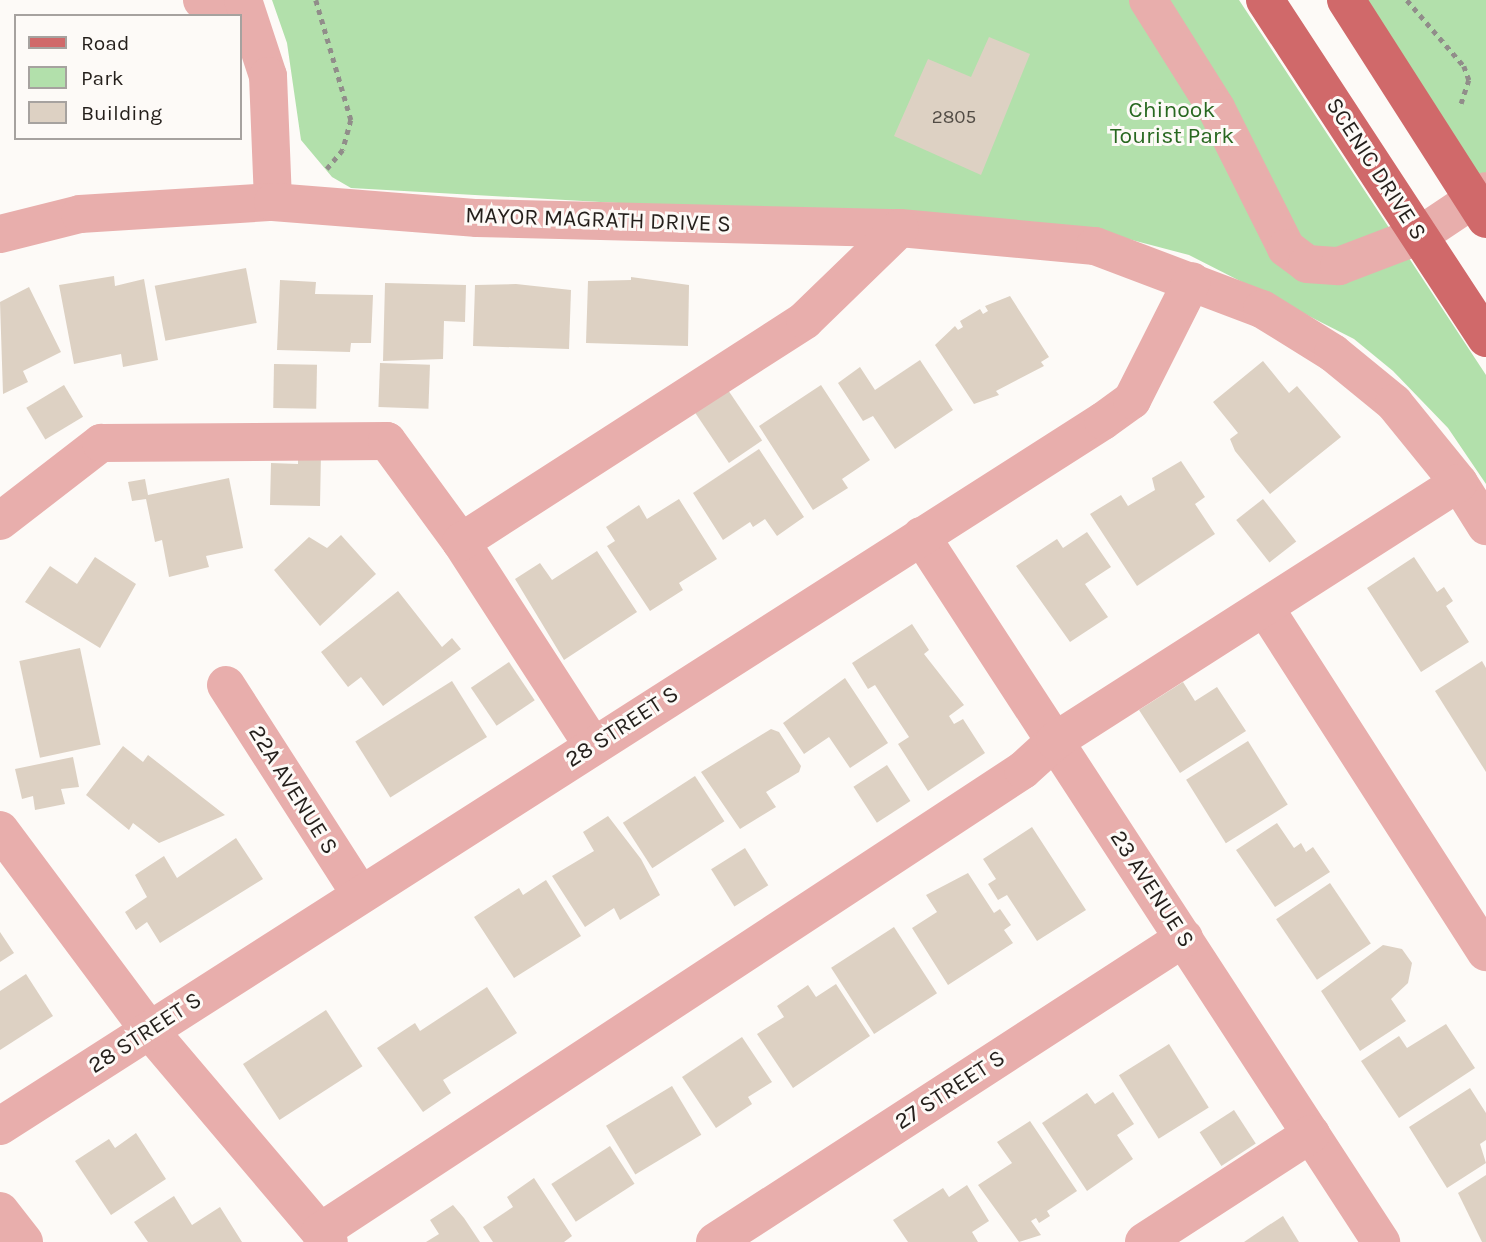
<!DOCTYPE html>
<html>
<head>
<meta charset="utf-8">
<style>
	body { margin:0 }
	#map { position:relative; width:1486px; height:1242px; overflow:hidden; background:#fdfaf7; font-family:Karla,sans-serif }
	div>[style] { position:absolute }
	.green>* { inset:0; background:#b2e0ab }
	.building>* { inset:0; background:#ddd1c3; transform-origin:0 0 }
	.path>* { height:4.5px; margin-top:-2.25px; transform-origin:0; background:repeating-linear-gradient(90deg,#918d8a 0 5px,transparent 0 10px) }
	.minor>* { height:38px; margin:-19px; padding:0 19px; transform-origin:19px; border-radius:19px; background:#e8aeac }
	.major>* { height:38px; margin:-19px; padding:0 19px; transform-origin:19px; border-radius:19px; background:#d0696a }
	span { translate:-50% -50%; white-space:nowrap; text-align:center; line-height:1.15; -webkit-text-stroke:6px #fdfaf7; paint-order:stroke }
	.number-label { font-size:19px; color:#524c45 }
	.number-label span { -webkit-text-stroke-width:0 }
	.park-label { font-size:23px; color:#286820 }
	.street-label { font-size:23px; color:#241f1b }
	.legend { position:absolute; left:14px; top:14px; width:228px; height:126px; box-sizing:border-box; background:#fdfaf7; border:2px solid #a6a29f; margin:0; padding:9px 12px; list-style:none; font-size:21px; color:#241f1b }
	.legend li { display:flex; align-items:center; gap:14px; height:35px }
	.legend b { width:35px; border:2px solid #a6a29f }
</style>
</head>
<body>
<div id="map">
	<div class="green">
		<i style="clip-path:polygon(272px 0,1239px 0,1486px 375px,1486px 484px,1448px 428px,1393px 371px,1354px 339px,1189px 255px,1094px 230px,351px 188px,332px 177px,301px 140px,287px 43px)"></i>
		<i style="clip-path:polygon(1346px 0,1486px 0,1486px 191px)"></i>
	</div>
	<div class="building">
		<i style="clip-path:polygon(989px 37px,1030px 54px,981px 175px,894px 136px,928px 59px,971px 77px)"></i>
		<i style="left:246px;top:268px;width:56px;height:93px;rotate:79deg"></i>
		<i style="clip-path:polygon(114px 276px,115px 286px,144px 279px,158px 360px,123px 367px,121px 354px,74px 364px,59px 285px)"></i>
		<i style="clip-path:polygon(631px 277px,689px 285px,688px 346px,586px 343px,588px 281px,631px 280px)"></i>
		<i style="clip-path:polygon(280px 280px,316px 282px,315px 294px,373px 295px,371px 343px,351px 343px,350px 352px,277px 350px)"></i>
		<i style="clip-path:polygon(385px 283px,466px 285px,465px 322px,444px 321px,443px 359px,383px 361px)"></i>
		<i style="clip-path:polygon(516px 284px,571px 290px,569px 349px,473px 346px,475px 285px)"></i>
		<i style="clip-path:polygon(29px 287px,61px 352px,23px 371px,28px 382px,3px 394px,0 302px)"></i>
		<i style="clip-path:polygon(1010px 296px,1049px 357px,1041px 362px,1044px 366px,996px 391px,999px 395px,974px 404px,935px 345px,955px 326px,958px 330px,963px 327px,960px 321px,980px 309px,983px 314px,988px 311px,985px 306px)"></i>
		<i style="clip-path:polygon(920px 360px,953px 410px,895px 449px,873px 416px,863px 421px,838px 383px,860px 367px,875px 390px)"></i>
		<i style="clip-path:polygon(1263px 361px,1289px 393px,1297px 386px,1341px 437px,1270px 494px,1235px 451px,1230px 439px,1238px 433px,1213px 402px)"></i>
		<i style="left:380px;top:363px;width:50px;height:44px;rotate:2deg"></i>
		<i style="left:274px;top:364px;width:43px;height:44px;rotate:1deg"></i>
		<i style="left:64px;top:385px;width:37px;height:44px;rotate:59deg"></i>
		<i style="clip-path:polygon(821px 385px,870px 460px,842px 479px,848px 488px,813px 510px,759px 426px)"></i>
		<i style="left:728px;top:390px;width:61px;height:40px;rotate:56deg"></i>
		<i style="clip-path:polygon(759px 449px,804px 517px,777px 536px,765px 519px,753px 527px,750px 522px,723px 540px,693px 493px)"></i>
		<i style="clip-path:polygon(298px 453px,321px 453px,320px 506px,270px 505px,271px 463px,298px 464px)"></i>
		<i style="clip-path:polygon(1181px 461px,1205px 497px,1195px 504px,1215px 534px,1137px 586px,1090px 514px,1121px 495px,1128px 506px,1155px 490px,1152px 478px)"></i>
		<i style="clip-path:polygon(229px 478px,243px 548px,206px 556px,209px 567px,169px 577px,162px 540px,155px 542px,146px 499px,132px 501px,128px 482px,145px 479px,148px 495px)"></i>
		<i style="clip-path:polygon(679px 499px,717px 559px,679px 583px,683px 590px,650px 611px,607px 546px,615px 541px,606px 527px,639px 505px,647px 519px)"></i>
		<i style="left:1263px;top:499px;width:54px;height:34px;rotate:52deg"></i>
		<i style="clip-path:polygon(1087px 532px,1111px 567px,1085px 584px,1108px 617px,1070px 642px,1016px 566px,1057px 539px,1063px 548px)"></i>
		<i style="clip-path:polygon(341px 535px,376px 574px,320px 626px,274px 570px,309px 537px,327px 548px)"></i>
		<i style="clip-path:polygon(597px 551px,637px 612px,564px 660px,515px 579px,540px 563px,552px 580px)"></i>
		<i style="clip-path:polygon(95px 557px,136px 584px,100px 648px,25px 602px,50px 566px,77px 584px)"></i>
		<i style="clip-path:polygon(1414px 557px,1437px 592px,1444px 587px,1453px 601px,1446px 606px,1469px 642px,1421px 672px,1367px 588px)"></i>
		<i style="clip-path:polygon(398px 591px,442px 647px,452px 638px,461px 649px,383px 706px,361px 677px,348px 687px,321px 652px)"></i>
		<i style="clip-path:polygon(912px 624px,929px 650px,924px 654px,964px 705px,949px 716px,954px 724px,963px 719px,985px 753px,928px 791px,898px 744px,909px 737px,875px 685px,868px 689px,852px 663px)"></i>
		<i style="left:80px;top:648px;width:99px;height:62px;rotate:78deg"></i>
		<i style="clip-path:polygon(1482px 661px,1486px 668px,1486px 772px,1435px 691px)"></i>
		<i style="left:509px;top:662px;width:46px;height:46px;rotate:56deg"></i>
		<i style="clip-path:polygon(845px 678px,888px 743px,850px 768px,829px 737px,804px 754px,783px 723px)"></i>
		<i style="left:452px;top:681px;width:66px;height:114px;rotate:58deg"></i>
		<i style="clip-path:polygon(1183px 682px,1195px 701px,1217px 687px,1246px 731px,1180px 773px,1139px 710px)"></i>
		<i style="clip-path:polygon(771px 729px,779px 732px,801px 766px,799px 772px,766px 792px,776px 807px,740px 829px,701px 772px)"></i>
		<i style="left:1248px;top:741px;width:75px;height:73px;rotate:58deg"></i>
		<i style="clip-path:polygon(123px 746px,143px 762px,148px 755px,225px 815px,159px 843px,133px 823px,129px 830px,86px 795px)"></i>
		<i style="clip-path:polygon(73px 757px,79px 787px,61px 789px,65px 804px,35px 810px,33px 796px,22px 799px,15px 769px)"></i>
		<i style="left:887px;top:765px;width:43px;height:40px;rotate:57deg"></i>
		<i style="left:695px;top:776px;width:54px;height:86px;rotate:57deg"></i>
		<i style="clip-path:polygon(608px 816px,641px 859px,660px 895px,620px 920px,614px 908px,585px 927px,552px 876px,594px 851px,583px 832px)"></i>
		<i style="clip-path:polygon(1277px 823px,1294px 848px,1301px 843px,1306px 852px,1313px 847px,1330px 872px,1275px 907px,1236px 850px)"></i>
		<i style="clip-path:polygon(1032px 827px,1086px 910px,1037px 941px,1007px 895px,998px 900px,988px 884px,996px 879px,983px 859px)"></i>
		<i style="clip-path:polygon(236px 838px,263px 879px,160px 943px,147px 922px,136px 930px,125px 912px,147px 897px,135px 875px,164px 856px,177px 878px)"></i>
		<i style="left:745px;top:848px;width:44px;height:40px;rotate:58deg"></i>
		<i style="clip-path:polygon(968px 873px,994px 913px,1000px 909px,1011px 925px,1004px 930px,1013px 943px,948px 985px,912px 928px,937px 912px,926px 895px)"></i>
		<i style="clip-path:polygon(546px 880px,581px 936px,514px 978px,474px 917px,519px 888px,523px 895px)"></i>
		<i style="left:1330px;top:883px;width:73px;height:65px;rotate:56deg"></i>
		<i style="left:894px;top:927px;width:79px;height:75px;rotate:57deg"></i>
		<i style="clip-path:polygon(0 932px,14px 953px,0 962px)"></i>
		<i style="clip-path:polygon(1383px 945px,1402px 949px,1412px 963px,1408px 983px,1391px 999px,1406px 1021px,1360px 1051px,1321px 991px)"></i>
		<i style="clip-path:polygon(26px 974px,53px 1016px,0 1050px,0 991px)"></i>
		<i style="clip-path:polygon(836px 984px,870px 1036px,793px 1088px,757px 1034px,784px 1017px,777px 1006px,808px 985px,816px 997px)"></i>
		<i style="clip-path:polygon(487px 987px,517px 1033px,443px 1080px,451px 1093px,423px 1112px,377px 1048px,415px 1023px,420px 1031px)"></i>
		<i style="left:326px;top:1010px;width:67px;height:99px;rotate:57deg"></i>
		<i style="clip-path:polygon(1446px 1024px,1475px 1068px,1399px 1118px,1361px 1061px,1399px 1036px,1407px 1048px)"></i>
		<i style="clip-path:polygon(742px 1037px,772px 1082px,748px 1097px,752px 1104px,716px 1128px,682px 1077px)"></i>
		<i style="left:1169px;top:1044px;width:75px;height:59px;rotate:58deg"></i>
		<i style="left:672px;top:1086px;width:57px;height:77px;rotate:59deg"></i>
		<i style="clip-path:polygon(1470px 1088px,1486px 1113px,1486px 1140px,1480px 1144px,1486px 1163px,1447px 1188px,1409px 1127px)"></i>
		<i style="clip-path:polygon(1113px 1092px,1134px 1124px,1117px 1135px,1133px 1159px,1087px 1191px,1042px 1123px,1087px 1093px,1095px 1104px)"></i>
		<i style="left:1234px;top:1110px;width:40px;height:41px;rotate:57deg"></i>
		<i style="clip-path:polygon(1030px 1121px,1077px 1191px,1047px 1211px,1050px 1216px,1039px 1223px,1036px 1218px,1031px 1221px,1041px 1235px,1019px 1242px,978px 1185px,1012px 1163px,997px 1142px)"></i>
		<i style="clip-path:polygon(136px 1133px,166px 1179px,111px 1215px,75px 1161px,109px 1139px,115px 1148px)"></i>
		<i style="left:610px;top:1146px;width:45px;height:70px;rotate:57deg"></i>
		<i style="clip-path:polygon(1486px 1175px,1486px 1242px,1482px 1242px,1458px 1193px)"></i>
		<i style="clip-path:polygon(534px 1178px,572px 1236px,564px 1242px,493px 1242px,483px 1227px,513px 1207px,507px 1197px)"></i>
		<i style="clip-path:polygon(967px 1185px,989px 1221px,972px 1232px,978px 1242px,908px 1242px,893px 1220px,943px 1188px,949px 1197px)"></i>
		<i style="clip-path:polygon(174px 1196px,192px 1225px,220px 1207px,242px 1242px,148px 1242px,134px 1222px)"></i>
		<i style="clip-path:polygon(453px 1205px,464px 1218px,480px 1242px,426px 1242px,439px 1234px,430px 1220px)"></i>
		<i style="clip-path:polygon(1283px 1216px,1299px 1242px,1244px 1242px,1266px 1227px)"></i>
	</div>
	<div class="path">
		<i style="left:316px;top:0;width:125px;rotate:73.7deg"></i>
		<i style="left:351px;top:120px;width:31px;rotate:105deg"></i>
		<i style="left:343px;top:150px;width:25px;rotate:130deg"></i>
		<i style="left:1407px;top:0;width:87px;rotate:49.2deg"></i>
		<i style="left:1464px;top:66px;width:15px;rotate:70deg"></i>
		<i style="left:1469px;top:80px;width:25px;rotate:108deg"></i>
	</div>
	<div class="minor">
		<i style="left:202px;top:0;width:26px;rotate:37deg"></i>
		<i style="left:243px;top:0;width:80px;rotate:71.8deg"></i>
		<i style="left:268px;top:76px;width:126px;rotate:87.7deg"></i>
		<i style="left:1148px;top:0;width:128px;rotate:57.8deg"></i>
		<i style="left:1216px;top:108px;width:157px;rotate:63.4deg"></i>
		<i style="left:1286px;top:248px;width:26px;rotate:37deg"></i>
		<i style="left:1307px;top:264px;width:32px;rotate:4deg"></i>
		<i style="left:1339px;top:266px;width:87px;rotate:-20.9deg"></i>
		<i style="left:1420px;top:235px;width:79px;rotate:-33.7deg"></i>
		<i style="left:0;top:234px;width:82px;rotate:-14deg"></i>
		<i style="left:80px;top:214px;width:193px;rotate:-3.6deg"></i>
		<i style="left:273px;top:202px;width:205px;rotate:4.5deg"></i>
		<i style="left:477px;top:218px;width:423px;rotate:1.4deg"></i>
		<i style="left:900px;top:228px;width:196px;rotate:5.3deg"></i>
		<i style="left:1095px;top:246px;width:178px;rotate:20.7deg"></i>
		<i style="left:1262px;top:309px;width:84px;rotate:31.8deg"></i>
		<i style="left:1333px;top:353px;width:79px;rotate:39.3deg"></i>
		<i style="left:1394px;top:403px;width:103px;rotate:50.9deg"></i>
		<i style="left:1459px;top:483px;width:51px;rotate:57.9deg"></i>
		<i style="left:0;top:521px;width:128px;rotate:-37.7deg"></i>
		<i style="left:101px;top:443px;width:286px;rotate:-0.4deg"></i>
		<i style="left:387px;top:441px;width:125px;rotate:53.8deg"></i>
		<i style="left:461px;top:542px;width:243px;rotate:57.1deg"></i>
		<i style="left:921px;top:536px;width:843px;rotate:56.91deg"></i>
		<i style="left:461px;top:542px;width:409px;rotate:-32.8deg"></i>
		<i style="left:805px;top:320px;width:132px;rotate:-44.1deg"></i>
		<i style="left:1265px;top:608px;width:409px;rotate:57.3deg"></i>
		<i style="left:226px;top:685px;width:248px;rotate:57.3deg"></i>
		<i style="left:0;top:830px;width:249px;rotate:53.3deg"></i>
		<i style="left:149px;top:1030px;width:278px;rotate:49.7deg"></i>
		<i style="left:0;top:1126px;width:1309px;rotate:-32.59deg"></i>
		<i style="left:1103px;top:421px;width:36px;rotate:-36deg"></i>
		<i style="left:1132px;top:400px;width:133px;rotate:-63.2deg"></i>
		<i style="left:0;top:1211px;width:39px;rotate:52deg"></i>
		<i style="left:320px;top:1232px;width:841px;rotate:-33.31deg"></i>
		<i style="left:1023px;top:770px;width:43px;rotate:-42.2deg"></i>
		<i style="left:1055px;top:741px;width:479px;rotate:-32.6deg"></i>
		<i style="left:715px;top:1242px;width:559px;rotate:-32.95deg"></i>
		<i style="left:1144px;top:1242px;width:199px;rotate:-32.9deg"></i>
	</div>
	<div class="major">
		<i style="left:1265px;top:0;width:404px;rotate:56.8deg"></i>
		<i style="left:1346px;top:0;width:260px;rotate:57.4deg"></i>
	</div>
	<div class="number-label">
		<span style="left:954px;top:118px">2805</span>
	</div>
	<div class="park-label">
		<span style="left:1172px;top:123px">Chinook<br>Tourist Park</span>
	</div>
	<div class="street-label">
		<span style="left:1376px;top:169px;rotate:57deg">SCENIC DRIVE S</span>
		<span style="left:598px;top:220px;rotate:2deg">MAYOR MAGRATH DRIVE S</span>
		<span style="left:622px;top:727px;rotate:-33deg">28 STREET S</span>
		<span style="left:293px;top:790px;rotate:58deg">22A AVENUE S</span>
		<span style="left:1152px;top:889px;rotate:57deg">23 AVENUE S</span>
		<span style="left:145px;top:1033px;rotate:-33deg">28 STREET S</span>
		<span style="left:950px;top:1090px;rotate:-33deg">27 STREET S</span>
	</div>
	<ul class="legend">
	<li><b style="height:9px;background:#d0696a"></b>Road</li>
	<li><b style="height:19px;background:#b2e0ab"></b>Park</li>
	<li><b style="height:19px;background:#ddd1c3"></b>Building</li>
	</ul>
</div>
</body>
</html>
